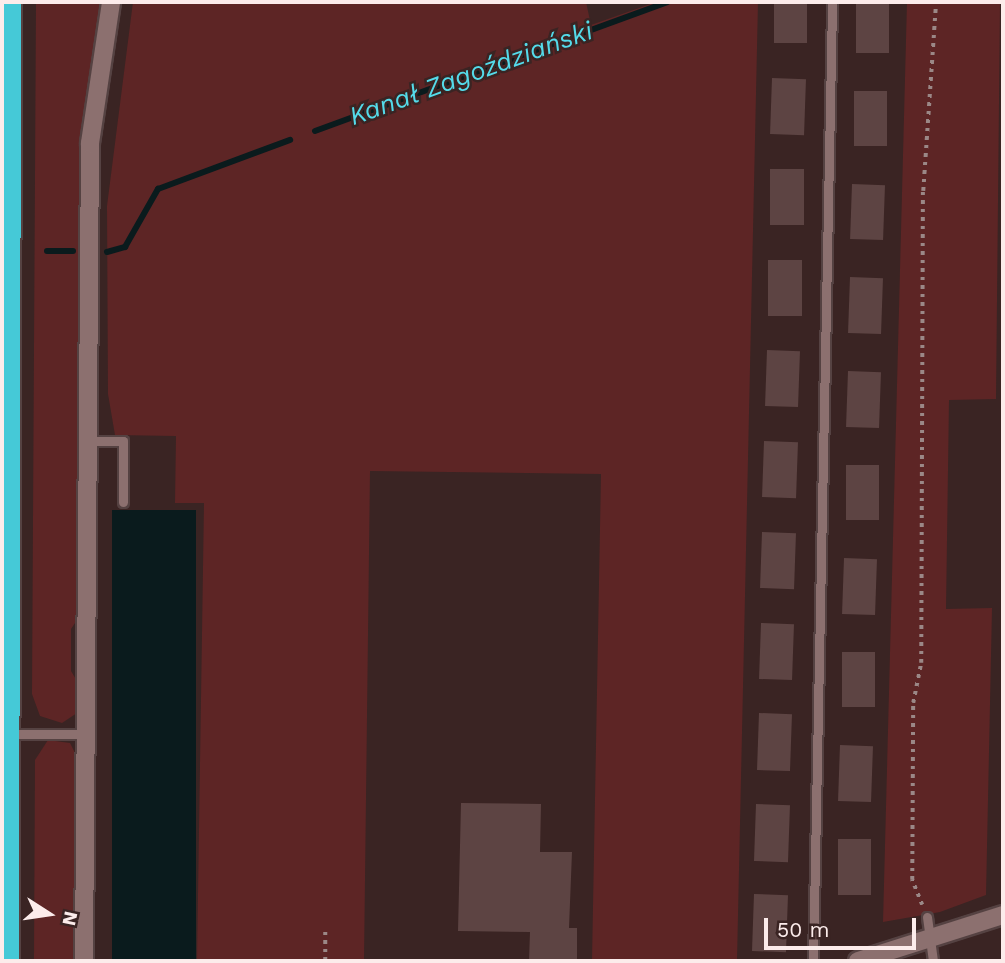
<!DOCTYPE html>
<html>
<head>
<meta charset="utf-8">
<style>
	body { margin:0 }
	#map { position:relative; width:1005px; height:963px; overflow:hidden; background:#3a2423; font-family:"Work Sans",sans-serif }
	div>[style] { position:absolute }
	.green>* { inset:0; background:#5d2525 }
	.water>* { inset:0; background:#0a1b1d; transform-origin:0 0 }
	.stream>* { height:6px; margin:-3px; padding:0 3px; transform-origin:3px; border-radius:3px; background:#0a1b1d }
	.building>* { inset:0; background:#5d4443; transform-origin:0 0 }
	.path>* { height:3.5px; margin-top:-1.75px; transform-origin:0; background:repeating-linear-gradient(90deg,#9b8887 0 3.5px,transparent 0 8.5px) }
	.roads { filter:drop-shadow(2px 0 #554242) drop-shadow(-2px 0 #554242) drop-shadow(0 2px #554242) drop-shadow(0 -2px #554242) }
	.service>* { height:9px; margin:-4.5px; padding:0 4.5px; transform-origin:4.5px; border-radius:4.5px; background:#8c706f }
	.minor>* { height:18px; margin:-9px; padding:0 9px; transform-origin:9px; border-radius:9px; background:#8c706f }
	.motorway>* { height:21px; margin:-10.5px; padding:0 10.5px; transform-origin:10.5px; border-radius:10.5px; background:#45c9d7 }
	span { translate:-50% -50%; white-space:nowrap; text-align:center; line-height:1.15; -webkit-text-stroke:5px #3a2423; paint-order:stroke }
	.water-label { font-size:26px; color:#54dbea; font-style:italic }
	.frame { position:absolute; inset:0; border:4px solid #fceceb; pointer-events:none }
	.north { position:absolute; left:14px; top:879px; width:70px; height:70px; -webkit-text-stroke:5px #3a2423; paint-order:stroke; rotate:102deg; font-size:19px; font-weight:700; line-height:28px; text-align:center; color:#fceceb }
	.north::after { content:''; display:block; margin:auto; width:24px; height:32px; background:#fceceb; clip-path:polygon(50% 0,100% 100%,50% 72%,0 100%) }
	.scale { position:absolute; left:764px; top:918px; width:152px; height:32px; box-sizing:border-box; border:4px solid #fceceb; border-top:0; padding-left:9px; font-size:21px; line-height:24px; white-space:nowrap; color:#fceceb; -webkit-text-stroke:5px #3a2423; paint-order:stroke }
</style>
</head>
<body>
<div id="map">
	<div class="green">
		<i style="clip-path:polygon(36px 2px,106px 2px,80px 191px,79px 617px,71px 629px,71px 671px,77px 681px,77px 713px,62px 723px,40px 716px,32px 694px)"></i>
		<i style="clip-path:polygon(133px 2px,586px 2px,591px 25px,656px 2px,758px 2px,737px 961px,592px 961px,601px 474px,370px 471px,364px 961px,197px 961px,204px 503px,175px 503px,176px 436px,115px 435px,108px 394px,107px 206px)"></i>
		<i style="clip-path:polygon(907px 2px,1000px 2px,996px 399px,949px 400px,946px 609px,992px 608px,986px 895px,940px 912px,883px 922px)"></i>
		<i style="clip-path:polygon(48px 740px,70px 743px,77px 757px,75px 961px,34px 961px,35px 760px)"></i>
	</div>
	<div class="water">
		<i style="left:112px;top:510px;width:84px;height:451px"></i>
	</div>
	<div class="stream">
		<i style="left:315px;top:131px;width:375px;rotate:-20.1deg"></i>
		<i style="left:47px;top:251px;width:26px"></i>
		<i style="left:107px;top:252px;width:19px;rotate:-16deg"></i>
		<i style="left:125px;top:247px;width:67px;rotate:-60.4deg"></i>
		<i style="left:158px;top:189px;width:141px;rotate:-20.4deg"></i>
	</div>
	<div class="building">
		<i style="left:774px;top:2px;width:33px;height:41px"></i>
		<i style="left:856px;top:2px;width:33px;height:51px"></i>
		<i style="left:772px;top:78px;width:34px;height:56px;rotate:2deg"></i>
		<i style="left:854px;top:91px;width:33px;height:55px"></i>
		<i style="left:770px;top:169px;width:34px;height:56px"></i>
		<i style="left:852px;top:184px;width:33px;height:55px;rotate:2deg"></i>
		<i style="left:768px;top:260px;width:34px;height:56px"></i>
		<i style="left:850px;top:277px;width:33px;height:56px;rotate:2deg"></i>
		<i style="left:767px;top:350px;width:33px;height:56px;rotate:2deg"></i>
		<i style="left:848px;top:371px;width:33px;height:56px;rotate:2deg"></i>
		<i style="left:764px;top:441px;width:34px;height:56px;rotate:2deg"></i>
		<i style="left:846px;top:465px;width:33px;height:55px"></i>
		<i style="left:762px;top:532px;width:34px;height:56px;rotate:2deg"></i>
		<i style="left:844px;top:558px;width:33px;height:56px;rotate:2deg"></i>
		<i style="left:761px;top:623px;width:33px;height:56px;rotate:2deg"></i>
		<i style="left:842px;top:652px;width:33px;height:55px"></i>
		<i style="left:759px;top:713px;width:33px;height:57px;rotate:2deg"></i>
		<i style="left:840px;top:745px;width:33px;height:56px;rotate:2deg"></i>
		<i style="clip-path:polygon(461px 803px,541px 804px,540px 852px,572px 852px,569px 928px,577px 928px,577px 961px,529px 961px,530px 932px,458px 931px)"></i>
		<i style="left:756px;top:804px;width:34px;height:57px;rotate:2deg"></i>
		<i style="left:838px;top:839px;width:33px;height:56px"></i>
		<i style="left:754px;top:894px;width:34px;height:57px;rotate:2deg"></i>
	</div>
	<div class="path">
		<i style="left:922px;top:905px;width:27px;rotate:-112deg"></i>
		<i style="left:912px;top:880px;width:177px;rotate:-89.7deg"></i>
		<i style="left:913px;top:703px;width:41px;rotate:-78.7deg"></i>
		<i style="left:921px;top:663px;width:472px;rotate:-89.8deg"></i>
		<i style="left:923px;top:191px;width:189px;rotate:-86.1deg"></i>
		<i style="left:325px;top:961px;width:32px;rotate:-90deg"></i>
	</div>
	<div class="roads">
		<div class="service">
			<i style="left:88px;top:441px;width:35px"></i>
			<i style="left:123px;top:441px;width:61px;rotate:90deg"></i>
			<i style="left:9px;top:734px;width:77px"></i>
			<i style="left:927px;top:917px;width:44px;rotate:82.2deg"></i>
			<i style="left:813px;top:961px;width:959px;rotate:-88.86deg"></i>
		</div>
		<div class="minor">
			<i style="left:84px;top:961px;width:818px;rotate:-89.58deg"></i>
			<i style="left:90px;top:143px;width:143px;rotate:-81.5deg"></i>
			<i style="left:858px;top:961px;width:152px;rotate:-17.6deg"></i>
		</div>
		<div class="motorway">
			<i style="left:8px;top:961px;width:959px;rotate:-89.88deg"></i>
		</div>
	</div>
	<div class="water-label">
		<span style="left:471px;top:74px;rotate:-20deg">Kanał Zagoździański</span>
	</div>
	<div class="frame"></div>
	<div class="north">N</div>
	<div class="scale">50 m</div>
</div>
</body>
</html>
